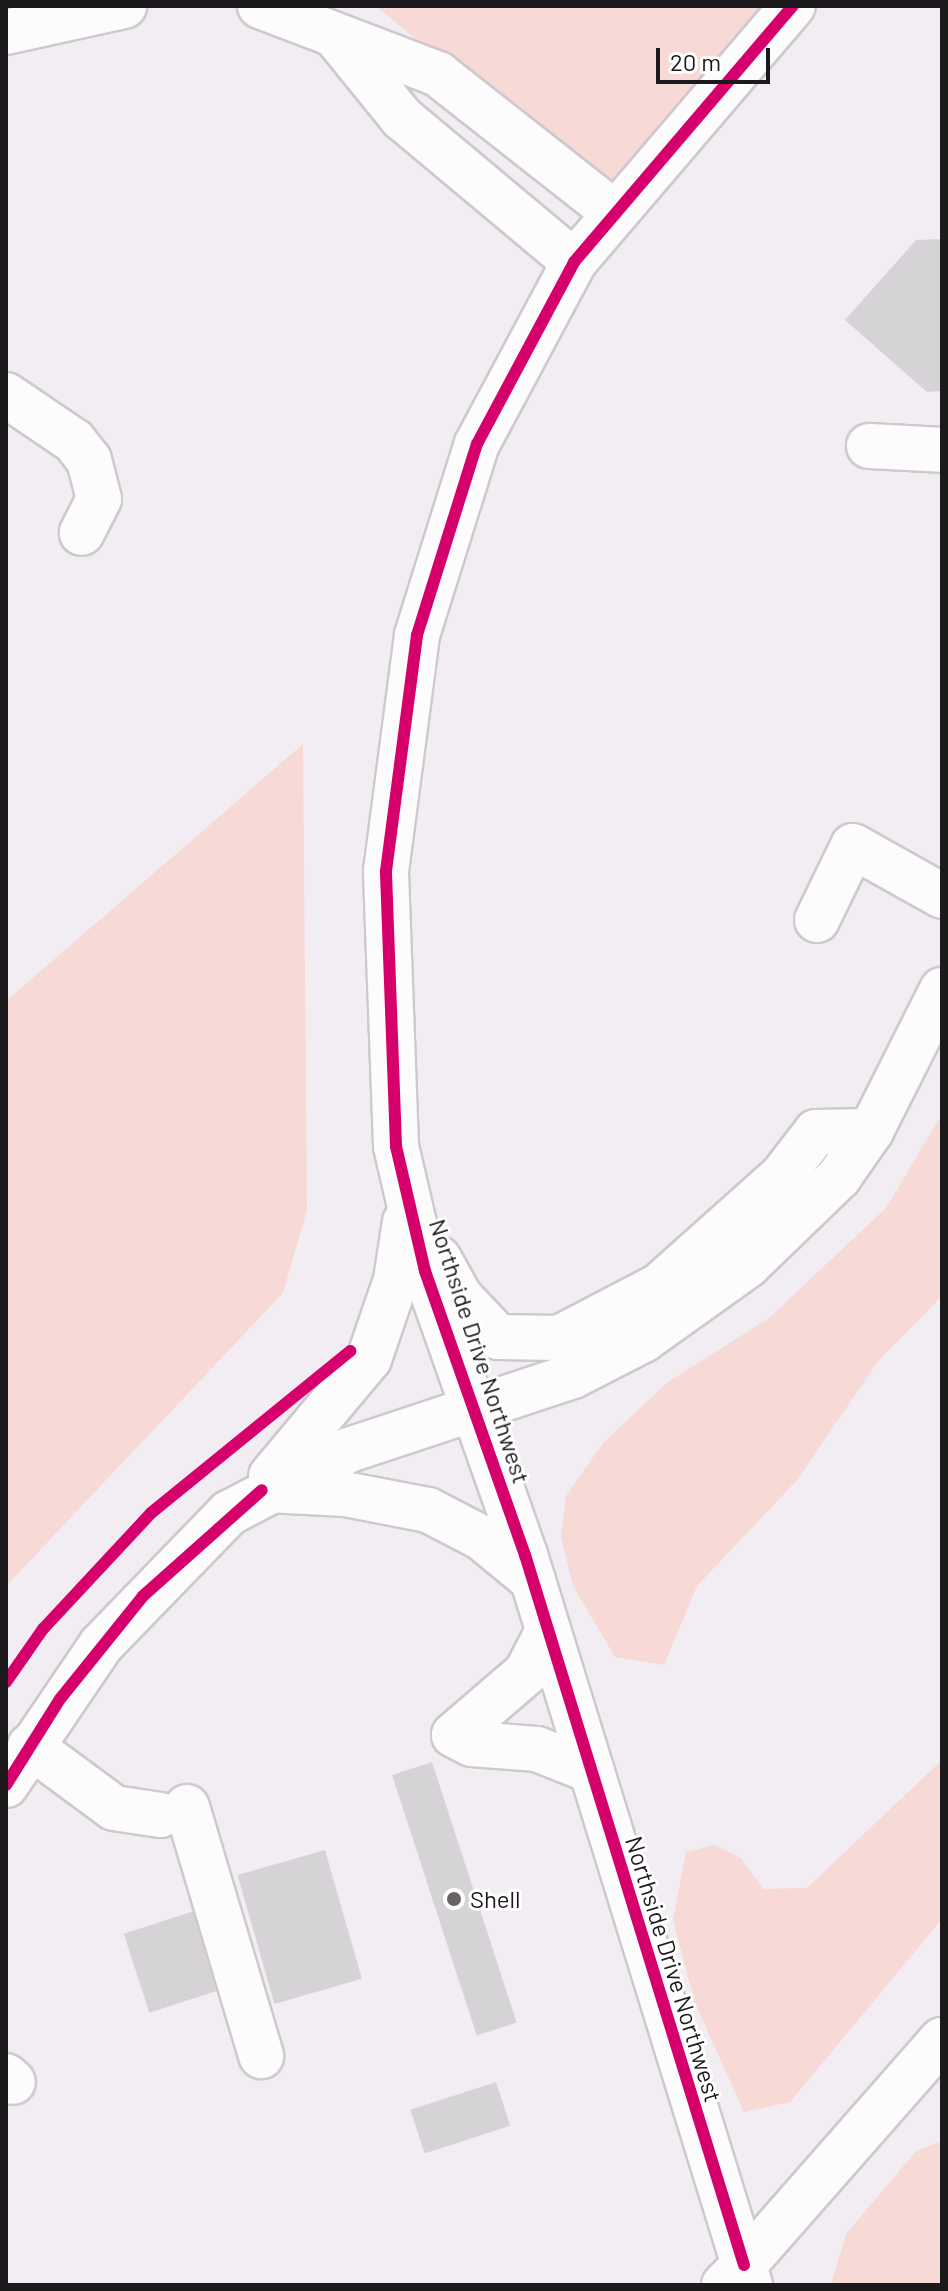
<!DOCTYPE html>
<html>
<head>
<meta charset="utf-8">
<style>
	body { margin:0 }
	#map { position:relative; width:948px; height:2291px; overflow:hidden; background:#f2edf2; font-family:Barlow,sans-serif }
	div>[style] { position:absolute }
	.green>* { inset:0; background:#f7d9d5 }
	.building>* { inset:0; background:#d6d3d7; transform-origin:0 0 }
	.roads { filter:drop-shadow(2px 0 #cec9cd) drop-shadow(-2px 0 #cec9cd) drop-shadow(0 2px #cec9cd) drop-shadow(0 -2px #cec9cd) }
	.minor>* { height:44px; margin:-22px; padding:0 22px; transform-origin:22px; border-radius:22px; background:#fdfcfd }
	.major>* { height:44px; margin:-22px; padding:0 22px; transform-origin:22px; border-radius:22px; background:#fdfcfd }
	.highway>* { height:44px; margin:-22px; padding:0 22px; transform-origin:22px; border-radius:22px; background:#fdfcfd }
	.cycleway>* { height:12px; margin:-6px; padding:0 6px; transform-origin:6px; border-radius:6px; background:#d6006c }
	.dots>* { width:22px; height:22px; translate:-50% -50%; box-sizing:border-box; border:4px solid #fff; border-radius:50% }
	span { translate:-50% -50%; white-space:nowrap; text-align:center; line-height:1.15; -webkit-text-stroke:6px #fff; paint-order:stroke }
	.street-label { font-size:24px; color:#1c191c }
	.poi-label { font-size:24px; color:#1c191c }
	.left { translate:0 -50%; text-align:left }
	.frame { position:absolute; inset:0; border:8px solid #1c191c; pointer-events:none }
	.scale { position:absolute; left:656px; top:48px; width:114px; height:36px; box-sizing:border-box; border:4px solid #1c191c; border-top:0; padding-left:10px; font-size:24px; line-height:28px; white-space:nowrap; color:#1c191c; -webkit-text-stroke:6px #fff; paint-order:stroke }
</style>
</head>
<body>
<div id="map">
	<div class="green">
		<i style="clip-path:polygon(376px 6px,809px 6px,603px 195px)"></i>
		<i style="clip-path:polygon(303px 744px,307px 1210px,283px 1293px,6px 1586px,6px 1001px)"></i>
		<i style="clip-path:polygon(942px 1114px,942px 1296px,878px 1361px,798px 1479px,697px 1586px,664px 1665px,615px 1657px,573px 1586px,561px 1537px,566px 1496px,603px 1443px,668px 1382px,769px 1318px,886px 1208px)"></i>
		<i style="clip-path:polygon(942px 1760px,942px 1919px,790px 2102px,744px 2112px,695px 2003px,673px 1920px,686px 1852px,715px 1845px,741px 1858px,763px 1889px,807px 1888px)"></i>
		<i style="clip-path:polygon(942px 2141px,942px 2285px,831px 2285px,846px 2234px,916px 2151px)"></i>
	</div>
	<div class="building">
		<i style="clip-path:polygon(942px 239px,942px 391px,927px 392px,845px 320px,916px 240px)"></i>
		<i style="left:432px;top:1762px;width:274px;height:42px;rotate:72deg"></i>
		<i style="left:325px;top:1850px;width:134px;height:91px;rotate:74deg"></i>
		<i style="left:197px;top:1910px;width:83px;height:77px;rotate:72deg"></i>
		<i style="left:496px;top:2082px;width:46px;height:90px;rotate:72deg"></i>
	</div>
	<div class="roads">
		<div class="minor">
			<i style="left:260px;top:6px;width:191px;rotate:20.9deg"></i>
			<i style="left:438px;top:74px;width:221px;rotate:38.2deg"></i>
			<i style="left:6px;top:32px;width:121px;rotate:-12.4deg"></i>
			<i style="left:337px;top:38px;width:103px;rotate:50.9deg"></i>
			<i style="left:402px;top:118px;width:224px;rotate:39.9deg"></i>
			<i style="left:6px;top:395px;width:82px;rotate:34.1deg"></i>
			<i style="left:74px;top:441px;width:24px;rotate:52deg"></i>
			<i style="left:89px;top:460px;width:40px;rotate:75.6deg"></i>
			<i style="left:99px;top:499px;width:38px;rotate:117deg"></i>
			<i style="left:869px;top:446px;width:73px;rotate:3.1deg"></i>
			<i style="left:817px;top:920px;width:82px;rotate:-64.1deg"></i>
			<i style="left:853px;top:846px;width:102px;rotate:29.3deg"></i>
			<i style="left:439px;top:1259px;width:43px;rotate:61.1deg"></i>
			<i style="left:460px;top:1297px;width:55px;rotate:46.5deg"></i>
			<i style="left:498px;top:1337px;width:61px;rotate:0.9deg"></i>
			<i style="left:559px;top:1338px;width:113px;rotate:-27.5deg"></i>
			<i style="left:659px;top:1286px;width:166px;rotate:-41.8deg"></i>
			<i style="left:783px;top:1175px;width:54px;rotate:-52.5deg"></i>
			<i style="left:816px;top:1132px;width:55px;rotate:-1deg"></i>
			<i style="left:271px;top:1476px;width:153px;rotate:-50.1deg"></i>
			<i style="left:369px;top:1359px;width:83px;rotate:-71.1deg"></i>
			<i style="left:396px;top:1280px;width:59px;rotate:-81.2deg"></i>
			<i style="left:268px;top:1490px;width:77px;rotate:3deg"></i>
			<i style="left:345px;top:1494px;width:85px;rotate:10.9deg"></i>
			<i style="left:428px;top:1510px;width:61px;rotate:27.4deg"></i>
			<i style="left:482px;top:1538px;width:66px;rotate:39.5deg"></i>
			<i style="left:548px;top:1631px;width:47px;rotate:117.6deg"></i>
			<i style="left:526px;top:1673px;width:95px;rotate:139.3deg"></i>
			<i style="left:454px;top:1735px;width:20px;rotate:27deg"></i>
			<i style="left:472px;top:1744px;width:65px;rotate:4.4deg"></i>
			<i style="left:537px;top:1749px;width:59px;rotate:21.8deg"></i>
			<i style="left:30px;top:1746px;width:104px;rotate:36.4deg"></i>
			<i style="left:114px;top:1808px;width:47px;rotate:8.7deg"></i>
			<i style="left:6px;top:1785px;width:169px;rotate:-55.8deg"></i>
			<i style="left:101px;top:1645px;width:184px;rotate:-45.9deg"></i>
			<i style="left:229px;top:1513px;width:136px;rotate:-27.7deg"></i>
			<i style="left:349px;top:1450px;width:236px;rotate:-18.3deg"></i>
			<i style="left:573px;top:1376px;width:79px;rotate:-27.2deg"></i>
			<i style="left:643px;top:1340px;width:129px;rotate:-35.5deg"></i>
			<i style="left:748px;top:1265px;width:127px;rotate:-44deg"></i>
			<i style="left:839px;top:1177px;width:56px;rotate:-55.2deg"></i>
			<i style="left:871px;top:1131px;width:158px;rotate:-63.3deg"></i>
			<i style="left:187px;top:1807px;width:260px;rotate:73.4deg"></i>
			<i style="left:6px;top:2076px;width:9px;rotate:41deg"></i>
			<i style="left:744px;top:2265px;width:743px;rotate:-107.14deg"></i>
			<i style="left:525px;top:1555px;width:301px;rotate:-109.4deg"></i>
			<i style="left:425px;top:1271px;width:128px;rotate:-103.1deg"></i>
			<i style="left:396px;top:1146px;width:275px;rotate:-92.1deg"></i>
			<i style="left:386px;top:871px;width:238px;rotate:-82.5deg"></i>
			<i style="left:417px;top:635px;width:200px;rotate:-72.6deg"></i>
			<i style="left:477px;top:444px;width:206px;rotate:-61.9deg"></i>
			<i style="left:574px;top:262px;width:337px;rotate:-49.5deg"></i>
		</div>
		<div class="major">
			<i style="left:750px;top:2285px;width:21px;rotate:-107deg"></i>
			<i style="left:744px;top:2265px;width:300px;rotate:-48.7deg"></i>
		</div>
		<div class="highway">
			<i style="left:724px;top:2285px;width:28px;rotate:-45deg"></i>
		</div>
	</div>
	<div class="cycleway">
		<i style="left:6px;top:1682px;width:65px;rotate:-55.1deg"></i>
		<i style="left:43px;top:1629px;width:158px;rotate:-47deg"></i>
		<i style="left:151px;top:1513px;width:257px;rotate:-39.1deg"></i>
		<i style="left:6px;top:1785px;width:102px;rotate:-57.9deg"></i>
		<i style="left:60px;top:1699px;width:132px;rotate:-51.1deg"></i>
		<i style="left:143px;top:1596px;width:159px;rotate:-41.7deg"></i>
		<i style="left:744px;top:2265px;width:743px;rotate:-107.14deg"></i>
		<i style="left:525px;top:1555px;width:301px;rotate:-109.4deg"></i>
		<i style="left:425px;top:1271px;width:128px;rotate:-103.1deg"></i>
		<i style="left:396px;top:1146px;width:275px;rotate:-92.1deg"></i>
		<i style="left:386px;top:871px;width:238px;rotate:-82.5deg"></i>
		<i style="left:417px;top:635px;width:200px;rotate:-72.6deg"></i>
		<i style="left:477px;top:444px;width:206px;rotate:-61.9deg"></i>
		<i style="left:574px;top:262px;width:337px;rotate:-49.5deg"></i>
	</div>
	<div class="dots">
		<i style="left:454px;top:1899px;background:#676367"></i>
	</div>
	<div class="street-label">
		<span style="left:480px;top:1351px;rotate:72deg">Northside Drive Northwest</span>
		<span style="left:674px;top:1969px;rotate:73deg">Northside Drive Northwest</span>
	</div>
	<div class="poi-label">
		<span class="left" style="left:470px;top:1899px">Shell</span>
	</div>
	<div class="frame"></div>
	<div class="scale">20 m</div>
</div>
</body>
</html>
